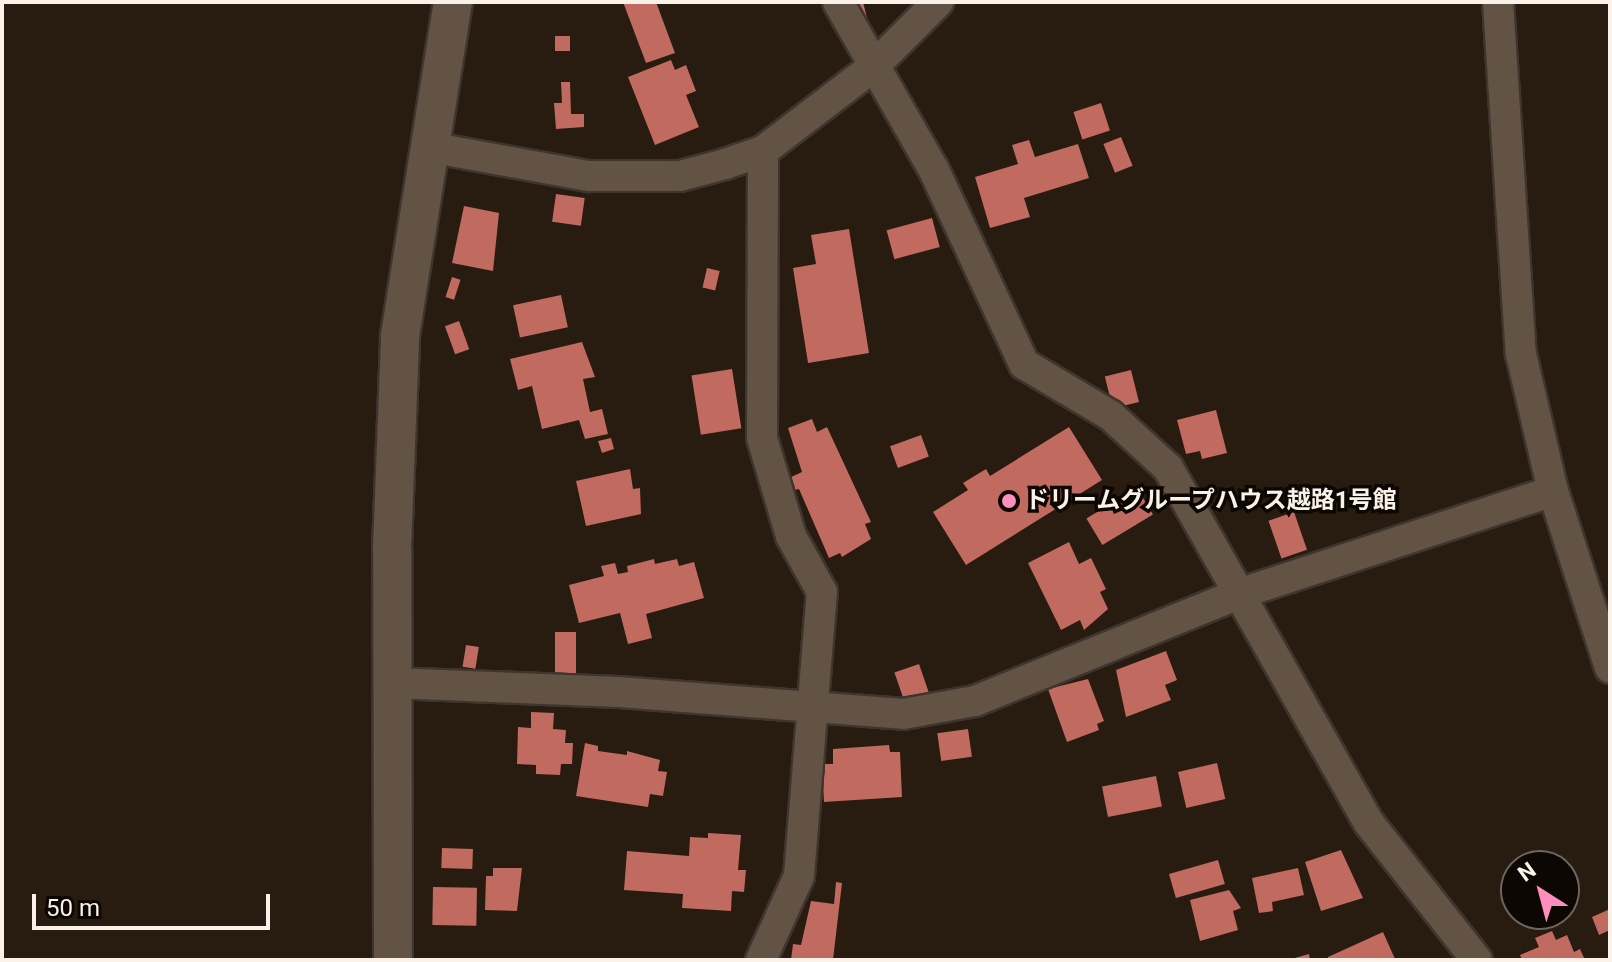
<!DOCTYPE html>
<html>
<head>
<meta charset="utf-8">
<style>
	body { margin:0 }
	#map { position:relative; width:1612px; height:962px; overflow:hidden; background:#281b0f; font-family:Roboto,"Noto Sans JP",sans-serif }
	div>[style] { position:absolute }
	.building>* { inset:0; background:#c06a60; transform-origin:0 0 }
	.roads { filter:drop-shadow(2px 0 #3f352f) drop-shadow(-2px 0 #3f352f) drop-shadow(0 2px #3f352f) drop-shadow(0 -2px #3f352f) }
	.minor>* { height:30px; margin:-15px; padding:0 15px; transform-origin:15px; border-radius:15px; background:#625344 }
	.tertiary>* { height:38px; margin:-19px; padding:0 19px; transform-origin:19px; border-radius:19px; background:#625344 }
	.dots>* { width:22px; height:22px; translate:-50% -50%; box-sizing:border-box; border:4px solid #0d0704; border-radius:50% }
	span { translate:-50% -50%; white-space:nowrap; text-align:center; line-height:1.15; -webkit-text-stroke:7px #0d0704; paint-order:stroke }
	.poi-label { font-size:24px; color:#faf1e9; font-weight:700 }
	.left { translate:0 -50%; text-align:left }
	.frame { position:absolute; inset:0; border:4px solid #faf1e9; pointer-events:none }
	.north { position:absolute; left:1500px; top:850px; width:80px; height:80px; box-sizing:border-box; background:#0d0704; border:2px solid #6c6560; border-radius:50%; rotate:324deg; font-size:22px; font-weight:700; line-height:32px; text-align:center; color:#faf1e9 }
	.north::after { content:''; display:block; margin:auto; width:28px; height:36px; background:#fe8ebb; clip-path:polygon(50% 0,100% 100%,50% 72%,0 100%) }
	.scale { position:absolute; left:32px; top:894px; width:238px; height:36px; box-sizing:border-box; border:4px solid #faf1e9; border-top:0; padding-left:10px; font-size:24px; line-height:28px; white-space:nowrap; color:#faf1e9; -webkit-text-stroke:6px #0d0704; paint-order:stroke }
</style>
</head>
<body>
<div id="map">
	<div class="building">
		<i style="clip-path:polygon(623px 2px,656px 2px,675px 53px,646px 63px)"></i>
		<i style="left:863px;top:2px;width:25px;height:9px;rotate:76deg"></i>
		<i style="left:570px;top:36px;width:15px;height:15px;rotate:90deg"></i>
		<i style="clip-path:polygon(671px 60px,675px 70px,686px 65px,696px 91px,686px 95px,699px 127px,655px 145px,628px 77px)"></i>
		<i style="clip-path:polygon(561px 82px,570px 82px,571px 114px,584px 114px,584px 127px,556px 129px,554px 103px,562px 103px)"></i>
		<i style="left:1101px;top:103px;width:29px;height:29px;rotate:72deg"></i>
		<i style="left:1121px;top:137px;width:31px;height:19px;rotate:68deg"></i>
		<i style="clip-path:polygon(1029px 140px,1035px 157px,1078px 144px,1089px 178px,1024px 198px,1030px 217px,990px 228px,975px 177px,1018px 164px,1012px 145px)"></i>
		<i style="left:556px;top:194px;width:29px;height:28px;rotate:8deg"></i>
		<i style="clip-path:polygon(464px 206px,499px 213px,493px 271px,452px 263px)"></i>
		<i style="left:932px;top:218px;width:30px;height:47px;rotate:75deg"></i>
		<i style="clip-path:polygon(849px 229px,869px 353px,808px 363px,793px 268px,816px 264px,811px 235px)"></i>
		<i style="left:707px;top:268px;width:13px;height:20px;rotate:13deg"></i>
		<i style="left:452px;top:277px;width:9px;height:21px;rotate:18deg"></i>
		<i style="left:561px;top:295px;width:33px;height:49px;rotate:78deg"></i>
		<i style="left:459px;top:321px;width:30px;height:15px;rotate:70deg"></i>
		<i style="clip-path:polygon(582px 342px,595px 377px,583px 379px,590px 412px,602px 409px,608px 434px,585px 439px,579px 420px,542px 429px,532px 386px,518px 390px,510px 359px)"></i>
		<i style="left:732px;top:369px;width:60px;height:41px;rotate:81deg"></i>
		<i style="left:1131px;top:370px;width:33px;height:27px;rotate:76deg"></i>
		<i style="clip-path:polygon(1216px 410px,1227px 453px,1202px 459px,1200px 451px,1186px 454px,1177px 420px)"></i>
		<i style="clip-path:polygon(812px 419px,817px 432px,827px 427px,871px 522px,865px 524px,871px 539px,842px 557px,840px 553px,829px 558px,799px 489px,794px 490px,789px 478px,802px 472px,788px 428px)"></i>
		<i style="clip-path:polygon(1069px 427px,1102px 480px,966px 565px,933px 512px,968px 490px,963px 483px,986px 469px,990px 476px)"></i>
		<i style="left:921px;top:435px;width:23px;height:33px;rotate:70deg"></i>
		<i style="clip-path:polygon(611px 438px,614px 449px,602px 453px,598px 441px)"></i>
		<i style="clip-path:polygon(630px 469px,633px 489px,640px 488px,641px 514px,586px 526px,576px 481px)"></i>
		<i style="left:1137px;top:488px;width:31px;height:59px;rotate:59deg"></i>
		<i style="left:1294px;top:512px;width:40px;height:27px;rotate:71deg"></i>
		<i style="clip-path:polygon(1069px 542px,1079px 564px,1091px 558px,1106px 589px,1100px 592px,1108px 609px,1084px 630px,1080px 620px,1061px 630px,1028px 563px)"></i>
		<i style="clip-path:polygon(654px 559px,655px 564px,677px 559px,679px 566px,694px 562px,704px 598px,646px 614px,652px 638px,628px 644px,620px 613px,579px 623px,569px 585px,604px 576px,601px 566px,615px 563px,618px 574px,628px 572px,627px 566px)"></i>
		<i style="left:576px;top:632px;width:43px;height:21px;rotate:90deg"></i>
		<i style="left:466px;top:645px;width:13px;height:22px;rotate:9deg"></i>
		<i style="clip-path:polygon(1166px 651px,1177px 680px,1165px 685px,1171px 700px,1126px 717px,1116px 670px)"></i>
		<i style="left:919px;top:664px;width:31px;height:26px;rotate:71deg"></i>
		<i style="clip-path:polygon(1088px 679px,1104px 721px,1097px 724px,1099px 730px,1067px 742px,1048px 689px)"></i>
		<i style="clip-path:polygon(531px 712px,554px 713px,553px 729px,566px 730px,565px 743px,573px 743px,572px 764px,561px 764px,560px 775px,536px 774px,536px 765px,517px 764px,518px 727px,531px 728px)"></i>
		<i style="left:968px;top:729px;width:28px;height:31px;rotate:82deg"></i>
		<i style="clip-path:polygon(585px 743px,598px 746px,598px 751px,627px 755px,627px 751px,660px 760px,658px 771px,667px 772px,663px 796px,650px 794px,648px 807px,576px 796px)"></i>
		<i style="clip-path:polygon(889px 745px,890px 752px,900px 752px,902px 797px,824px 802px,822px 764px,833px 764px,833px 749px)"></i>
		<i style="left:1217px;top:763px;width:37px;height:40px;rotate:77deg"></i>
		<i style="left:1156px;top:776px;width:31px;height:55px;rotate:79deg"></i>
		<i style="clip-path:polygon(708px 833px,741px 835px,738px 870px,746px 870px,744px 892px,732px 891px,731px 911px,682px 908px,683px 894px,624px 890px,627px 851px,689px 856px,690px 837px,708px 838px)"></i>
		<i style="left:442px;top:848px;width:31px;height:20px;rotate:2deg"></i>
		<i style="clip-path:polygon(1341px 850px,1363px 898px,1321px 911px,1305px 862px)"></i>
		<i style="left:1218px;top:860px;width:25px;height:51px;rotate:74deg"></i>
		<i style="clip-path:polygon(493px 868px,522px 868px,517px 911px,485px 910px,486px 876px,493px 876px)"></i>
		<i style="clip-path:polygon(1298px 868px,1304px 895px,1272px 902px,1273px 911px,1259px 913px,1252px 878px)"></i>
		<i style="clip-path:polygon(836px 882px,842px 883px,833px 960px,791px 960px,793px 944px,801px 945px,811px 901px,834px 904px)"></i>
		<i style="left:433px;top:887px;width:44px;height:38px;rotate:1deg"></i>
		<i style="clip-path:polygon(1229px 890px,1241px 908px,1233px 911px,1238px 930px,1200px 941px,1190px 900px)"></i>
		<i style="clip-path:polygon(1610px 909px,1610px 930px,1599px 935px,1592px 917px)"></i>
		<i style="clip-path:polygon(1552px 931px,1556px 940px,1567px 935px,1574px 952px,1580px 949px,1585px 960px,1522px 960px,1520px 955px,1539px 947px,1535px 938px)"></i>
		<i style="clip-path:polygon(1383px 932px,1395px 959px,1328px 960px,1328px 957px)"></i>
		<i style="clip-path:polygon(1309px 954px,1310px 960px,1291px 960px,1291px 959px)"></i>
	</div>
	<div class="roads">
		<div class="minor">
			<i style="left:838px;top:2px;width:193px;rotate:60.3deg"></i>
			<i style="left:934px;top:170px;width:214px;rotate:65.1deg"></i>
			<i style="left:1024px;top:364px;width:100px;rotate:30.7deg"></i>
			<i style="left:1110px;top:415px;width:79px;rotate:42.4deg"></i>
			<i style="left:1168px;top:468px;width:408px;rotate:60.5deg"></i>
			<i style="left:1369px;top:823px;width:174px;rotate:51.8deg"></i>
			<i style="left:1498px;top:2px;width:353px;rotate:86.3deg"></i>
			<i style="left:1521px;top:354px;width:141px;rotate:76.9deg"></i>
			<i style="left:1553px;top:491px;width:186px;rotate:72.1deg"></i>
			<i style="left:429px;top:147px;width:163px;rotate:10.3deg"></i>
			<i style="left:589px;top:176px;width:91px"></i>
			<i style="left:680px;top:176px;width:47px;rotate:-14.9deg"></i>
			<i style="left:725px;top:164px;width:40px;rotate:-18.9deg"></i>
			<i style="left:763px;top:151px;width:140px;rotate:-37.4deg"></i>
			<i style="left:874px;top:66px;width:91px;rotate:-45deg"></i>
			<i style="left:392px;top:683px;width:227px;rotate:2.3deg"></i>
			<i style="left:619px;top:692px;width:285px;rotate:4.4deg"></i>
			<i style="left:903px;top:714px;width:73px;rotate:-10.2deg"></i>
			<i style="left:975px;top:701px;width:284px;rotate:-22.1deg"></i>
			<i style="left:1238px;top:594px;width:331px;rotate:-18.1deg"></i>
			<i style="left:761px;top:960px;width:92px;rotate:-65.7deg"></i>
			<i style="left:799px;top:876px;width:285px;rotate:-85.4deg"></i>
			<i style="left:822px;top:592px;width:64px;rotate:-119deg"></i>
			<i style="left:791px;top:536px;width:102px;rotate:-106.5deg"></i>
			<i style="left:762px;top:438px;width:287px;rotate:-89.8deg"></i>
		</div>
		<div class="tertiary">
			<i style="left:393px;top:960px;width:411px;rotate:-90.1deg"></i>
			<i style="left:392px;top:549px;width:213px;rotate:-87.8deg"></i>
			<i style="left:400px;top:336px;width:338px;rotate:-81deg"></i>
		</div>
	</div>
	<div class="dots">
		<i style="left:1009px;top:501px;background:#fe8ebb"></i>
	</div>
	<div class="poi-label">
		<span class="left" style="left:1025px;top:501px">ドリームグループハウス越路1号館</span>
	</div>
	<div class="frame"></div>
	<div class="north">N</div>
	<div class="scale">50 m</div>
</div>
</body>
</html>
